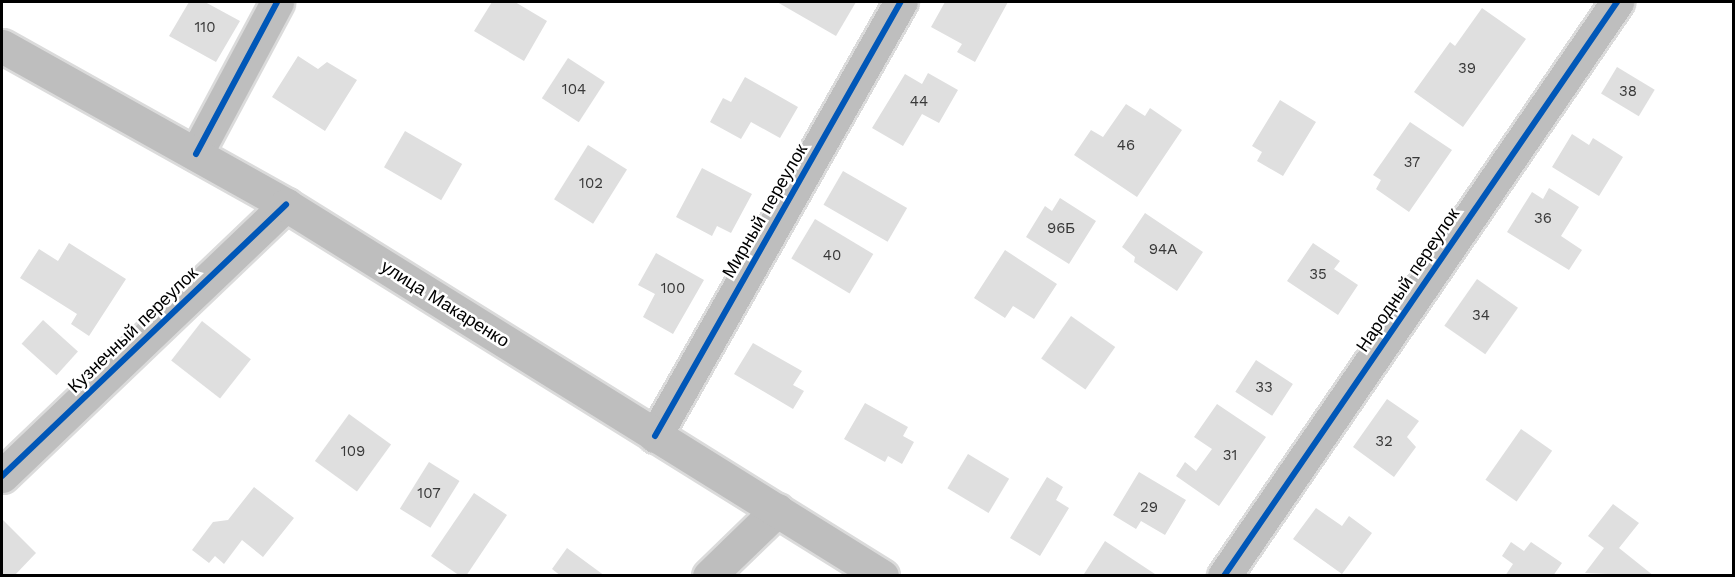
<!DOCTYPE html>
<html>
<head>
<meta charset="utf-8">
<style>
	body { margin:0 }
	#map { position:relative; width:1735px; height:577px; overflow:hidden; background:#fff; font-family:"Work Sans",sans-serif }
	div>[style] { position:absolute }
	.building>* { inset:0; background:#dfdfdf; transform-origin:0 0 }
	.roads { filter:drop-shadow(2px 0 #dbdbdb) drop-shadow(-2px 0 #dbdbdb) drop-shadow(0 2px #dbdbdb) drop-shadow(0 -2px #dbdbdb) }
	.minor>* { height:33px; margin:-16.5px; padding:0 16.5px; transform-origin:16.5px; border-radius:16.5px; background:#bebebe }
	.major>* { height:33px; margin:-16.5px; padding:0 16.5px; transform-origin:16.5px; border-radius:16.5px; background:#bebebe }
	.cycleway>* { height:6px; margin:-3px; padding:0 3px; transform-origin:3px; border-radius:3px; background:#0057b8 }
	span { translate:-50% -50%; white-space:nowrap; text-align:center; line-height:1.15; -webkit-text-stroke:5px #fff; paint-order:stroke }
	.number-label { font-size:15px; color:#383838 }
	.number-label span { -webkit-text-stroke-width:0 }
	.street-label { font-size:18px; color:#000 }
	.frame { position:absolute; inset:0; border:3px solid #000; pointer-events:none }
</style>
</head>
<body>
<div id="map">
	<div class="building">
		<i style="clip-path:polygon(189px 2px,205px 2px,240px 21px,216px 62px,169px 36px)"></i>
		<i style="clip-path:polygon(492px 2px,515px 2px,547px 21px,524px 61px,474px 31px)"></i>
		<i style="clip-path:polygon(777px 2px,856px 2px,836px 36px)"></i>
		<i style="clip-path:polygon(945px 2px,1008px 2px,975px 62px,957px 52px,962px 44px,931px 27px)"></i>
		<i style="clip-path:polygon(1482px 8px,1526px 39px,1463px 127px,1414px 92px,1450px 42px,1455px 46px)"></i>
		<i style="clip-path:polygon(298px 56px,318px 69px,327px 62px,357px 80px,325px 131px,272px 97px)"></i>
		<i style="left:568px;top:58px;width:44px;height:48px;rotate:33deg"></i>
		<i style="left:1617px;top:67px;width:44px;height:31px;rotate:31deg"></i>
		<i style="clip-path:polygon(928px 73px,958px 90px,939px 123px,922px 114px,903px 146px,872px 128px,905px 74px,922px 84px)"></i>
		<i style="clip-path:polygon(745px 77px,798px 107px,780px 138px,751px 122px,741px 139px,710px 122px,723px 98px,731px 102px)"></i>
		<i style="clip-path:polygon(1280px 100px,1316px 122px,1283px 176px,1257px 161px,1262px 152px,1252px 146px)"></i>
		<i style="clip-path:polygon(1126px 104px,1145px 116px,1150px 108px,1182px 130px,1137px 197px,1074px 155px,1091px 130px,1103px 137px)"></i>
		<i style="clip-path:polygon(1410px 122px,1452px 150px,1409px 212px,1376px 189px,1381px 180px,1373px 175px)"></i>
		<i style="left:405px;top:131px;width:66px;height:42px;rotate:30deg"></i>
		<i style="clip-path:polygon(1572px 134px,1589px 145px,1593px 138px,1623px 157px,1599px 196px,1552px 167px)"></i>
		<i style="left:588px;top:145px;width:46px;height:64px;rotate:32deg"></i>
		<i style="clip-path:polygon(702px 168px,752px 194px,731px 233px,717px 226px,712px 236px,676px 217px)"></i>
		<i style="left:843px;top:171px;width:74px;height:39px;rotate:30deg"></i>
		<i style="clip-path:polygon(1549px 188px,1579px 207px,1561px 236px,1582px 250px,1569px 270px,1507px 232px,1532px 192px,1543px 199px)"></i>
		<i style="clip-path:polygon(1060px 198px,1096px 221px,1069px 264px,1026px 237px,1045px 206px,1052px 211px)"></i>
		<i style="clip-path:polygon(1145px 213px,1203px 252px,1177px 291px,1134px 262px,1135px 257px,1122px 247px)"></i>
		<i style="left:815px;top:219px;width:68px;height:46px;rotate:31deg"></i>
		<i style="clip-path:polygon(69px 243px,126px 279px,89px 336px,71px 324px,77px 314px,20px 278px,39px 249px,58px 261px)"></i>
		<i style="clip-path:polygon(1313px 243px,1340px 261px,1334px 269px,1358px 285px,1338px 315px,1287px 281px)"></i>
		<i style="clip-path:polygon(1005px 250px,1057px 284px,1034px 319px,1013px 306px,1005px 318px,974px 298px)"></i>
		<i style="clip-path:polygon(656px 253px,704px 280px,673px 334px,643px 317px,655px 294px,638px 285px)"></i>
		<i style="left:1477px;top:279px;width:50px;height:57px;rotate:35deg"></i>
		<i style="left:1071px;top:316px;width:54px;height:52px;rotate:35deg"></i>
		<i style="left:43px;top:320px;width:47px;height:32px;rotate:42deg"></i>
		<i style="left:202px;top:321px;width:62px;height:50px;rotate:38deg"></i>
		<i style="clip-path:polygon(753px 343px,802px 371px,793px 385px,804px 391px,793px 409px,734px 374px)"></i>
		<i style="left:1256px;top:360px;width:44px;height:38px;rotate:33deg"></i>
		<i style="clip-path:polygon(1387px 399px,1419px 421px,1407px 437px,1416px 447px,1394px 477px,1353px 447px)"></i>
		<i style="clip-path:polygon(865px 403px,908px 427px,903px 436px,914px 442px,902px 464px,888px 456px,885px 462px,844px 439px)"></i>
		<i style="clip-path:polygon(1217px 404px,1266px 437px,1219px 506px,1176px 476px,1185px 462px,1196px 471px,1212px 449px,1194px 437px)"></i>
		<i style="left:349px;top:414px;width:52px;height:58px;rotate:36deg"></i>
		<i style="left:1521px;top:429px;width:38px;height:62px;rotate:35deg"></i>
		<i style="left:968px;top:454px;width:48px;height:40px;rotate:31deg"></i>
		<i style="left:429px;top:462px;width:36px;height:55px;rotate:32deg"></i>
		<i style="clip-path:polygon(1139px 472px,1186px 500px,1165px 535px,1141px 521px,1136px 529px,1113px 515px)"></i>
		<i style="clip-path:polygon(1047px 477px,1063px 487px,1056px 500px,1069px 508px,1040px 556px,1010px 538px)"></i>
		<i style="clip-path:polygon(254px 487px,294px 518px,263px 557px,242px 540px,224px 564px,215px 556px,209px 563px,192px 550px,213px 522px,228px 520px)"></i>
		<i style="clip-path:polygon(474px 493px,507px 515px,466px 576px,460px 576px,431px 556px)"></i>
		<i style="clip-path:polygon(1613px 504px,1639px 523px,1619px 548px,1654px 576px,1585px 573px,1604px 548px,1588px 536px)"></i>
		<i style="clip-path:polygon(1316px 508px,1342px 526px,1349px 516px,1372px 533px,1342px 574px,1293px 539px)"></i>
		<i style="clip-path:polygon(2px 519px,36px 553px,14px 576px,2px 576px)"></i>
		<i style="clip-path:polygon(1105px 541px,1158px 576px,1087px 576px,1084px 574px)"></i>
		<i style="clip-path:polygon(1511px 542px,1524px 551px,1531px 542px,1562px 563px,1553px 576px,1505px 576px,1513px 564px,1502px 556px)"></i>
		<i style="clip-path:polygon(567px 548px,605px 576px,561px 576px,552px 569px)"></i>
	</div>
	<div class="roads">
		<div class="minor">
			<i style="left:196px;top:154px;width:172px;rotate:-61.9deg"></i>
			<i style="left:655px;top:436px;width:499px;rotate:-60.5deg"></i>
			<i style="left:2px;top:476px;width:393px;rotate:-43.7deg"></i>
			<i style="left:709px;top:576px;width:95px;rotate:-44.1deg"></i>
			<i style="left:1224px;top:576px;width:696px;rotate:-55.6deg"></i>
		</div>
		<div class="major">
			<i style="left:2px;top:46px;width:325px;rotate:29.2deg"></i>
			<i style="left:286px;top:205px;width:702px;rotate:31.9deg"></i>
		</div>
	</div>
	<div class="cycleway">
		<i style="left:196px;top:154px;width:172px;rotate:-61.9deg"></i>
		<i style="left:655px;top:436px;width:499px;rotate:-60.5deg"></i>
		<i style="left:2px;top:476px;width:393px;rotate:-43.7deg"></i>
		<i style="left:1224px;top:576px;width:696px;rotate:-55.6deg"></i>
	</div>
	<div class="number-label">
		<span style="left:205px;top:28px">110</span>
		<span style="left:1467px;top:69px">39</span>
		<span style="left:574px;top:90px">104</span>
		<span style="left:1628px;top:92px">38</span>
		<span style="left:919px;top:102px">44</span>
		<span style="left:1126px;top:146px">46</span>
		<span style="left:1412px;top:163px">37</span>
		<span style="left:591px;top:184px">102</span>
		<span style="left:1543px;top:219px">36</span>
		<span style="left:1061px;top:229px">96Б</span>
		<span style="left:1163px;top:250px">94А</span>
		<span style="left:832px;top:256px">40</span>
		<span style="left:1318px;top:275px">35</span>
		<span style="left:673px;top:289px">100</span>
		<span style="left:1481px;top:316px">34</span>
		<span style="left:1264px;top:388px">33</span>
		<span style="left:1384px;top:442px">32</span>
		<span style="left:353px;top:452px">109</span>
		<span style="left:1230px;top:456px">31</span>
		<span style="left:429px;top:494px">107</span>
		<span style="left:1149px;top:508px">29</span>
	</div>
	<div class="street-label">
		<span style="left:765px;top:211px;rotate:-60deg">Мирный переулок</span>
		<span style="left:1408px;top:280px;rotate:-56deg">Народный переулок</span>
		<span style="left:445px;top:304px;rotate:32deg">улица Макаренко</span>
		<span style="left:133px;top:330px;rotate:-44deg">Кузнечный переулок</span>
	</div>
	<div class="frame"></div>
</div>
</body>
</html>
